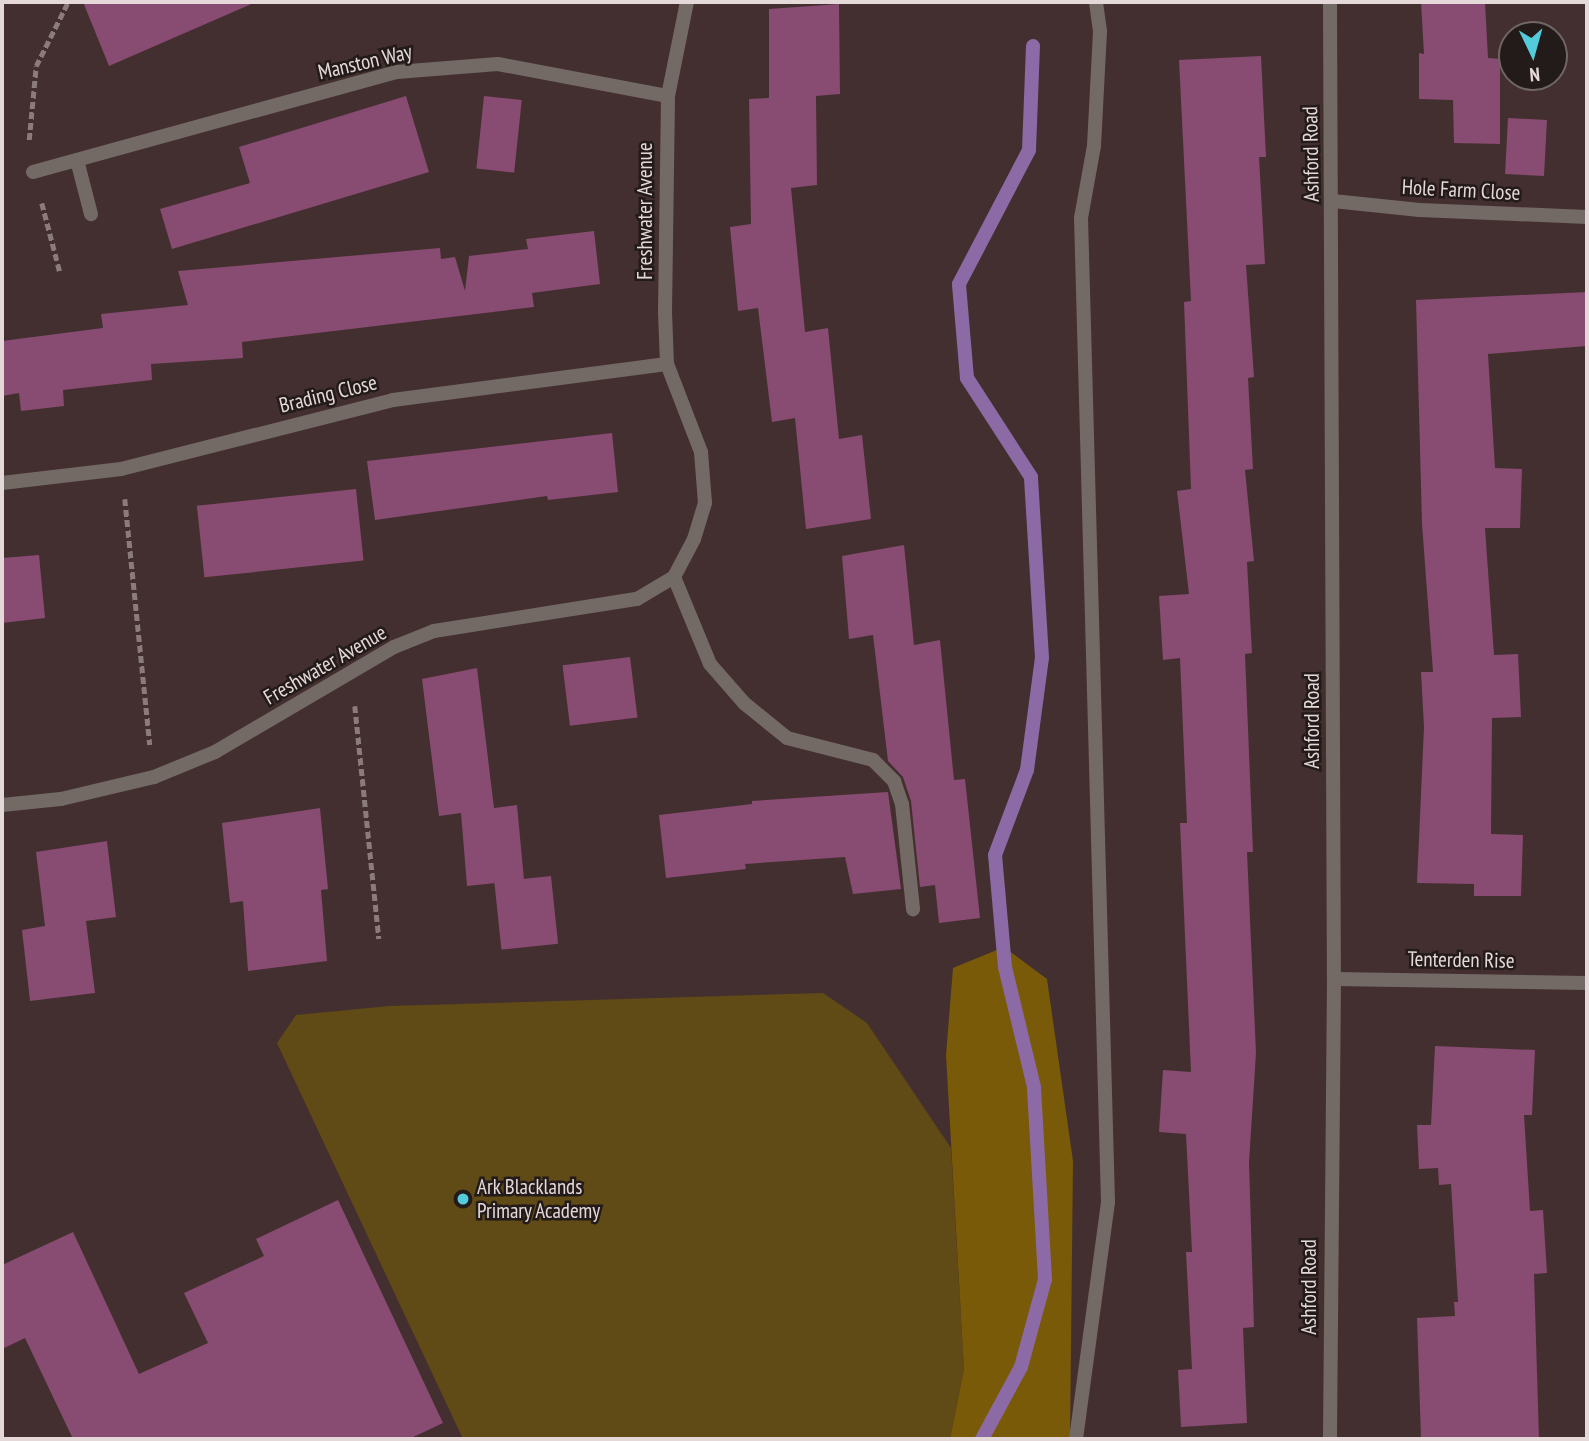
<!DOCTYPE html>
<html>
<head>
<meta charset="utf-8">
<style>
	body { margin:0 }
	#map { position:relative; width:1589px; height:1441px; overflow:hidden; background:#432f2f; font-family:"PT Sans Narrow",sans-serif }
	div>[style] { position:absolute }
	.green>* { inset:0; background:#604a16 }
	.forest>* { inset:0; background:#785a09 }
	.stream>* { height:14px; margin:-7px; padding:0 7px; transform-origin:7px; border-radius:7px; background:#8b6aa5 }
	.building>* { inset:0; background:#884b71; transform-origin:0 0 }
	.path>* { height:4.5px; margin-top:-2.25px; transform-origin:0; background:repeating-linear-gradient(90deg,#8b7b7b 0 7px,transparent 0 10.5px) }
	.service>* { height:14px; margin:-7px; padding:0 7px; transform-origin:7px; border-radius:7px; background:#736a66 }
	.minor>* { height:14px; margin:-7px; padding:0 7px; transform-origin:7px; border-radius:7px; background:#736a66 }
	.dots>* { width:19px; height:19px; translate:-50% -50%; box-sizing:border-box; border:4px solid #231a1a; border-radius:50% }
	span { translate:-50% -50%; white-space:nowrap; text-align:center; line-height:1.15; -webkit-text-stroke:5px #231a1a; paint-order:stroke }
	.street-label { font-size:21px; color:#e5d8d8 }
	.poi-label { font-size:21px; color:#e5d8d8 }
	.left { translate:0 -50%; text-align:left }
	.frame { position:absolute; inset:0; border:4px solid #e5d8d8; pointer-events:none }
	.north { position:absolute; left:1498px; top:21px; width:70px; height:70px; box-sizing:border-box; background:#231a1a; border:2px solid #716666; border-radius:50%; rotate:175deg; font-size:19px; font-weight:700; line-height:28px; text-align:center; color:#e5d8d8 }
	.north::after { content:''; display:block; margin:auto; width:24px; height:32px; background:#53cbdb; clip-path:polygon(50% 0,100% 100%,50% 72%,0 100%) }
</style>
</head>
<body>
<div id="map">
	<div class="green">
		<i style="clip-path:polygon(823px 993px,867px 1023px,951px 1148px,964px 1369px,950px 1439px,463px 1439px,277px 1043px,296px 1015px,389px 1006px)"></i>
	</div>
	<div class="forest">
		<i style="clip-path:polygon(1004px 947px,1047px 979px,1073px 1161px,1070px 1439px,950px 1439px,964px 1369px,946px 1055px,953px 968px)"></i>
	</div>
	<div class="stream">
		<i style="left:982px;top:1439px;width:82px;rotate:-61.6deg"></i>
		<i style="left:1021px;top:1367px;width:91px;rotate:-74.7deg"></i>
		<i style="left:1045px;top:1279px;width:192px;rotate:-93.3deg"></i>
		<i style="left:1034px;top:1087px;width:123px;rotate:-103.6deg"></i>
		<i style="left:1005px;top:967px;width:112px;rotate:-95.1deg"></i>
		<i style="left:995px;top:855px;width:91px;rotate:-69.4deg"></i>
		<i style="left:1027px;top:770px;width:113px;rotate:-82.4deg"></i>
		<i style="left:1042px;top:658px;width:181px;rotate:-93.5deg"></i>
		<i style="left:1031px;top:477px;width:118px;rotate:-122.9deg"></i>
		<i style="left:967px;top:378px;width:94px;rotate:-94.9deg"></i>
		<i style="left:959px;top:284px;width:151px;rotate:-62.4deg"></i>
		<i style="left:1029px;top:150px;width:104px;rotate:-87.8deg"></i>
	</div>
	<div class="building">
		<i style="clip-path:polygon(83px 2px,256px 2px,109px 66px)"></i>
		<i style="clip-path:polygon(1421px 2px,1485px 2px,1488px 58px,1500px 59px,1500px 144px,1454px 143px,1453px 100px,1419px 99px,1419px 53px,1424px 54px)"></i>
		<i style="clip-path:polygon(839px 4px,840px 94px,816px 96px,817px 185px,791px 188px,805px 332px,828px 328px,839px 439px,862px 435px,871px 519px,806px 529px,795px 418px,772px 422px,758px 308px,738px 311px,730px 227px,751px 224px,749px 99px,769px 98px,769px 9px)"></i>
		<i style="clip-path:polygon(1261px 56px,1266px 157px,1259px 157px,1265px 264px,1246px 265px,1254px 377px,1248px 378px,1253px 469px,1245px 470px,1254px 561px,1247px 562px,1252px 653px,1245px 654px,1253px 852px,1247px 852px,1256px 1053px,1249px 1162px,1254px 1327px,1243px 1328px,1247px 1423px,1181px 1427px,1178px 1370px,1192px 1369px,1186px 1252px,1192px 1252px,1186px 1134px,1159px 1132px,1163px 1070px,1191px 1072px,1180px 823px,1187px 823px,1180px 658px,1163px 660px,1159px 596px,1189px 594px,1177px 491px,1191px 489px,1184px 302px,1191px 301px,1179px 60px)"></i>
		<i style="clip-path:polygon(406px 96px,429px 172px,172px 249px,160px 209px,250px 183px,239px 147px)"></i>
		<i style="left:484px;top:96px;width:38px;height:73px;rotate:6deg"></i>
		<i style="left:1508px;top:118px;width:39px;height:56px;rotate:3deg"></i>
		<i style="clip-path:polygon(594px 231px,600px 284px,532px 293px,534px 307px,242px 342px,243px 358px,151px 364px,152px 380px,63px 390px,64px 406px,21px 411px,19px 393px,2px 396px,2px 341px,103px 328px,101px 314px,188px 305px,178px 271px,440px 248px,441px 259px,455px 257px,465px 291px,469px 256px,528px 249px,526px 239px)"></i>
		<i style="clip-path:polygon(1587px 292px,1587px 346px,1488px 354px,1495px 468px,1522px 469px,1520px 528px,1485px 528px,1494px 655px,1518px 654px,1521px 717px,1492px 718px,1491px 834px,1523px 835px,1521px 896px,1474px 896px,1474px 884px,1417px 883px,1424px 727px,1421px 672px,1433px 672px,1422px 524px,1416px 300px)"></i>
		<i style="clip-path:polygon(612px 433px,618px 492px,548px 500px,547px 496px,375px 520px,367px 461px)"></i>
		<i style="left:356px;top:489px;width:72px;height:160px;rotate:84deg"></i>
		<i style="clip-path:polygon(904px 545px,914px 645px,940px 640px,954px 780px,965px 779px,980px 918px,939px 923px,935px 885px,920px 887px,911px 801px,903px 777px,888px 761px,873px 635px,849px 639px,842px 556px)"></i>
		<i style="clip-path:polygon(39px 555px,45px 618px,2px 623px,2px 558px)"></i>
		<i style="left:630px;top:657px;width:61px;height:68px;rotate:83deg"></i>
		<i style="clip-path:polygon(477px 668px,494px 808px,517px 805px,524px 880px,467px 886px,461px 813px,439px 816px,422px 679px)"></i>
		<i style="clip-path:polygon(888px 792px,901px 889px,853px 894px,845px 857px,745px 864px,746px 869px,666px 878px,659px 815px,752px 804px,752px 801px)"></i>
		<i style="clip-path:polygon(320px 808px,328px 889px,321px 890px,327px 961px,248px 971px,243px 901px,230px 903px,222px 823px)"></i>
		<i style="clip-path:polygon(107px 841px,116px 917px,86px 921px,95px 993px,30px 1001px,22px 930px,45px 926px,36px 852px)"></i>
		<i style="left:551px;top:876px;width:68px;height:57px;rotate:84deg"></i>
		<i style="clip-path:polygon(1435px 1046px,1535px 1050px,1532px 1115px,1524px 1115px,1530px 1211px,1543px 1210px,1547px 1273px,1534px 1274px,1539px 1439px,1421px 1439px,1417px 1318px,1455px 1316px,1454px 1302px,1458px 1302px,1451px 1184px,1439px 1185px,1438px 1168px,1419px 1169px,1417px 1125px,1431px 1125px)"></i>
		<i style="clip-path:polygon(338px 1200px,443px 1423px,409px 1439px,73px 1439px,25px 1338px,2px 1349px,2px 1265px,73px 1232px,139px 1374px,208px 1343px,184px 1293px,264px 1256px,256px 1239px)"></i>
	</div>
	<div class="path">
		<i style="left:29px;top:140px;width:74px;rotate:-84.6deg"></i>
		<i style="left:36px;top:66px;width:72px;rotate:-63.4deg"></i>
		<i style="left:42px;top:203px;width:71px;rotate:75.4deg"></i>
		<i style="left:125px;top:499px;width:247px;rotate:84.2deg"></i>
		<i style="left:355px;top:706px;width:234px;rotate:84.1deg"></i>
	</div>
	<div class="service">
		<i style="left:787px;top:738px;width:89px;rotate:14.3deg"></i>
		<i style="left:873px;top:760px;width:30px;rotate:45deg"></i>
		<i style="left:894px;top:781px;width:24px;rotate:71deg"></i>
		<i style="left:902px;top:804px;width:106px;rotate:84deg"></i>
		<i style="left:1076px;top:1439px;width:239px;rotate:-82.3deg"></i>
		<i style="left:1108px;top:1202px;width:984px;rotate:-91.57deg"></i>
		<i style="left:1081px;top:218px;width:73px;rotate:-79.8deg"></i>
		<i style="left:1094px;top:146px;width:115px;rotate:-87deg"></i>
		<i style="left:1100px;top:31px;width:29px;rotate:-98deg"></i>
	</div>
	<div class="minor">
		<i style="left:1330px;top:2px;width:977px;rotate:89.77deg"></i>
		<i style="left:1334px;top:979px;width:460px;rotate:90.5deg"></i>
		<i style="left:77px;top:160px;width:56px;rotate:75.5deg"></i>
		<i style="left:33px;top:172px;width:377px;rotate:-15.4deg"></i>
		<i style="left:397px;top:72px;width:101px;rotate:-4.5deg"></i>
		<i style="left:498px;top:64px;width:173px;rotate:10.7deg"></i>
		<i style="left:1333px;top:201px;width:87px;rotate:5.9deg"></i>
		<i style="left:1420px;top:210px;width:167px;rotate:2.4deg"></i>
		<i style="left:2px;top:483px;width:120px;rotate:-6.7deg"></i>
		<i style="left:121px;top:469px;width:281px;rotate:-14.2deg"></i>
		<i style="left:393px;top:400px;width:276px;rotate:-7.5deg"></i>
		<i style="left:674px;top:577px;width:94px;rotate:67.5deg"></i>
		<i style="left:710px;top:664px;width:52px;rotate:48.9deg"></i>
		<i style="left:744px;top:703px;width:55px;rotate:39.1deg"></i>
		<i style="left:2px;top:805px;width:59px;rotate:-5.8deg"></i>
		<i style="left:61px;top:799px;width:96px;rotate:-13.3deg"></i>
		<i style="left:154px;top:777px;width:66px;rotate:-22.3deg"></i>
		<i style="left:215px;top:752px;width:208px;rotate:-30.4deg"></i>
		<i style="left:394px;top:647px;width:43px;rotate:-21.8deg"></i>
		<i style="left:434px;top:631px;width:206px;rotate:-9deg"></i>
		<i style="left:637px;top:599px;width:43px;rotate:-30.7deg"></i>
		<i style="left:674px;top:577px;width:43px;rotate:-62.2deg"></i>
		<i style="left:694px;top:539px;width:38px;rotate:-73deg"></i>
		<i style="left:705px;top:503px;width:51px;rotate:-94.5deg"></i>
		<i style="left:701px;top:452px;width:94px;rotate:-111.1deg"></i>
		<i style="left:667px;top:364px;width:52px;rotate:-92.2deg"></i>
		<i style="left:665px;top:312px;width:216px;rotate:-89.2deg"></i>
		<i style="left:668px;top:96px;width:96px;rotate:-78.6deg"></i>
		<i style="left:1334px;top:979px;width:253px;rotate:0.9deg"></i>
	</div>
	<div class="dots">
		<i style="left:463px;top:1199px;background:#53cbdb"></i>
	</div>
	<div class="street-label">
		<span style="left:365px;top:62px;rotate:-13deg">Manston Way</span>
		<span style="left:1311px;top:154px;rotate:-91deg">Ashford Road</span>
		<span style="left:1461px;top:190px;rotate:3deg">Hole Farm Close</span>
		<span style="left:645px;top:211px;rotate:-90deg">Freshwater Avenue</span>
		<span style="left:328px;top:394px;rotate:-14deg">Brading Close</span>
		<span style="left:325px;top:665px;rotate:-30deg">Freshwater Avenue</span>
		<span style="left:1312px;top:721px;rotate:-90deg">Ashford Road</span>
		<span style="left:1461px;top:960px;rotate:1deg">Tenterden Rise</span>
		<span style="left:1309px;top:1287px;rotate:-90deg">Ashford Road</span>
	</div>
	<div class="poi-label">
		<span class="left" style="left:477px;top:1199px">Ark Blacklands<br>Primary Academy</span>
	</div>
	<div class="frame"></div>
	<div class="north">N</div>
</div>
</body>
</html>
